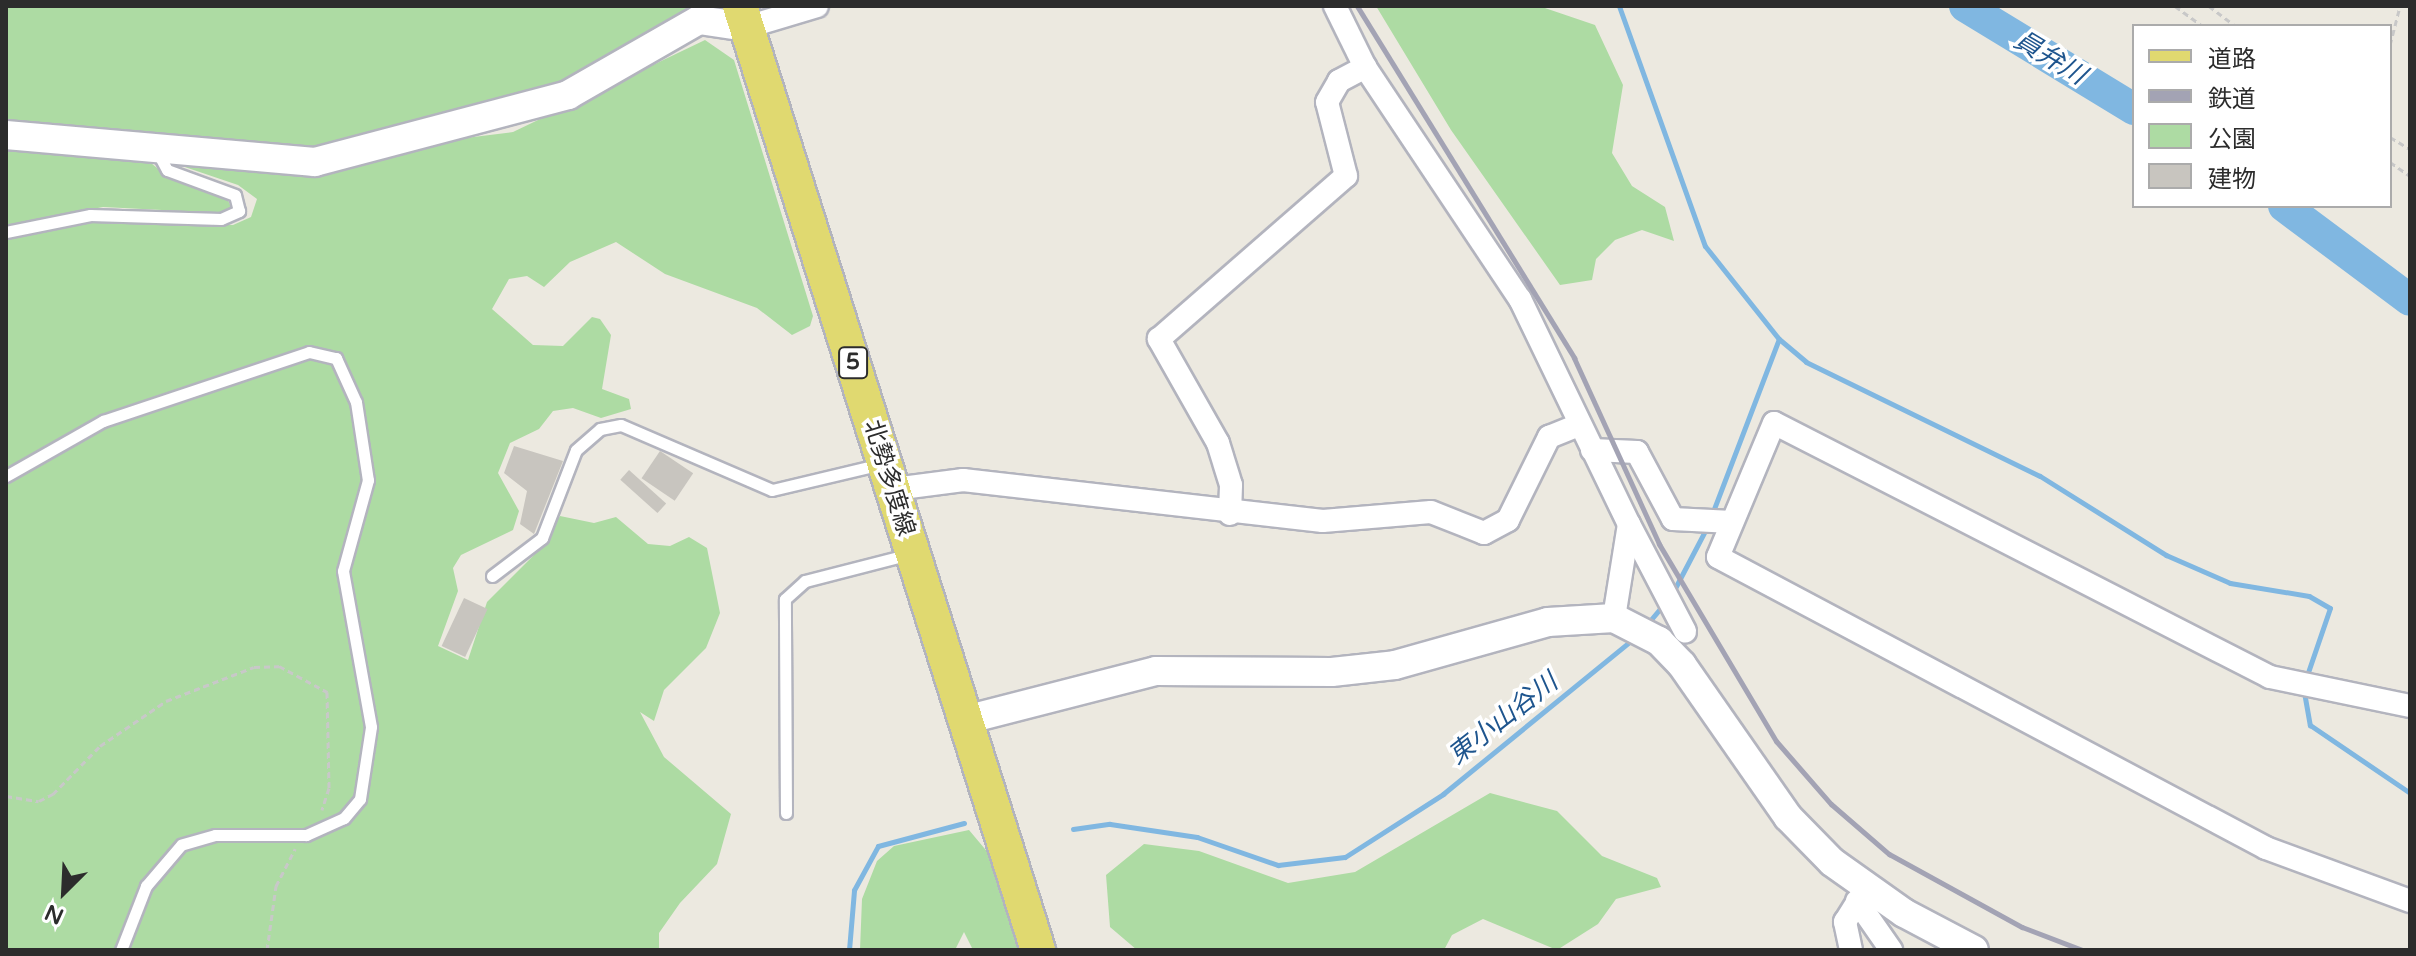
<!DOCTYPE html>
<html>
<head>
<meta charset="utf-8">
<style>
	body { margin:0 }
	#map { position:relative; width:2416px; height:956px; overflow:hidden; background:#ece9e0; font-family:"Varela Round","Noto Sans JP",sans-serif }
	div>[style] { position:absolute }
	.green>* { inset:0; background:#addba3 }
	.stream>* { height:5px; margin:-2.5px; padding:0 2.5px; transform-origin:2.5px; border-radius:2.5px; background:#80b7e1 }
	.river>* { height:32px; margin:-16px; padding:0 16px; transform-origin:16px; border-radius:16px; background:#80b7e1 }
	.building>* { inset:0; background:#c8c5bf; transform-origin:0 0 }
	.path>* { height:3px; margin-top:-1.5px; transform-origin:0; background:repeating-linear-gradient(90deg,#c8c8c8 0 6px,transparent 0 10px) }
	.roads { filter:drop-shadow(2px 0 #b3b4be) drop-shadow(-2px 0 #b3b4be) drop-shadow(0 2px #b3b4be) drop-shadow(0 -2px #b3b4be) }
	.service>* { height:11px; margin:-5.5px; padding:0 5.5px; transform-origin:5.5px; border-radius:5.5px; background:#fff }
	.minor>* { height:22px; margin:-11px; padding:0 11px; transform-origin:11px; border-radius:11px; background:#fff }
	.tertiary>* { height:28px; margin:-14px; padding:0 14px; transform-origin:14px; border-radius:14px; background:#fff }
	.primary>* { height:34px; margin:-17px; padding:0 17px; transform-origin:17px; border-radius:17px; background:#e0d970 }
	.rail>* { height:5px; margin:-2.5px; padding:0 2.5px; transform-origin:2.5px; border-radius:2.5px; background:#a3a3b4 }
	span { translate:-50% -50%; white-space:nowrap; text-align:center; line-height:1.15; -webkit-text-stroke:7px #fff; paint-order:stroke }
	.shield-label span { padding:2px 6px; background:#fff; border:2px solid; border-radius:6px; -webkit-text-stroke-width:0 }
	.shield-label { font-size:22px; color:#2c2c2c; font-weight:700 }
	.street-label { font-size:24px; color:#2c2c2c }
	.water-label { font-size:26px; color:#1e558e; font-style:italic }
	.frame { position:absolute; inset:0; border:8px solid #2c2c2c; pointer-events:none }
	.legend { position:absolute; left:2132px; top:24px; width:260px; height:184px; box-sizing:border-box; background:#fff; border:2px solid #ababab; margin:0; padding:10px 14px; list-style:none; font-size:24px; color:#2c2c2c }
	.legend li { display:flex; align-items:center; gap:16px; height:40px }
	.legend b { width:40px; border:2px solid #ababab }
	.north { position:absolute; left:24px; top:852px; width:80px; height:80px; -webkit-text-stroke:6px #fff; paint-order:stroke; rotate:204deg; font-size:22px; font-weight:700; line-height:32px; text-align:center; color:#2c2c2c }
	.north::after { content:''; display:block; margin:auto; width:28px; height:36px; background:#2c2c2c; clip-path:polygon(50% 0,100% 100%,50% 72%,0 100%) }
</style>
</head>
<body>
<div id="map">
	<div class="green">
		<i style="clip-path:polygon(6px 6px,686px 6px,687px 9px,564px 87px,311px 152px,6px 125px)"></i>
		<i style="clip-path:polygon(1376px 6px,1539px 6px,1595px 25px,1623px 85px,1612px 153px,1632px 186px,1665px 207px,1674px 241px,1642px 230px,1615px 240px,1596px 259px,1592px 280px,1560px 285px,1451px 130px)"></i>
		<i style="clip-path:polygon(705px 40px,734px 60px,813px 316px,810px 326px,792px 335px,757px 308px,665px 274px,616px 242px,570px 262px,544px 287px,527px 276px,509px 279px,492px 309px,533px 345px,563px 346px,592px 317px,600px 319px,611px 335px,602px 389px,629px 399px,631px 409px,601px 418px,573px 408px,553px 411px,539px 429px,510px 443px,498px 473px,519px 511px,513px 530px,461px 555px,453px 568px,458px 591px,438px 646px,468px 660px,487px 602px,538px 551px,560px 516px,594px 523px,616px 517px,648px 544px,670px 546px,689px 537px,707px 548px,720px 613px,706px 648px,664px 690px,654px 721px,640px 712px,664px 757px,731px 814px,717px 864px,680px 903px,659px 933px,659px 950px,6px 950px,6px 238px,89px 221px,233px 225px,251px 217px,257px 199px,238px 185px,173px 163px,254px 172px,347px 169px,441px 141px,513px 132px)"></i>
		<i style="clip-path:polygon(6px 146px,146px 159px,167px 176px,226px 196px,231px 207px,221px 213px,103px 207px,6px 226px)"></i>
		<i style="clip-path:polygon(1490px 793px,1557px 811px,1602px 856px,1657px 878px,1661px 887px,1616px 899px,1598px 924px,1557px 950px,1483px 919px,1452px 935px,1444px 950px,1137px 950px,1110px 927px,1106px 875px,1144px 844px,1199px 851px,1288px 883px,1355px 872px)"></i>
		<i style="clip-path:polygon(969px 830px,990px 855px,1020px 950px,973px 950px,964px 932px,955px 950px,860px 950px,862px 899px,877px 861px,894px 846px)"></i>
	</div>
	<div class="stream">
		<i style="left:1619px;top:6px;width:255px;rotate:70.3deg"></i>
		<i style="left:1705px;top:246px;width:119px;rotate:51.5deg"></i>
		<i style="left:1779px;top:339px;width:35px;rotate:40deg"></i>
		<i style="left:1806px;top:362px;width:260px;rotate:26deg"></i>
		<i style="left:2040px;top:476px;width:149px;rotate:32.1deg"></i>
		<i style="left:2166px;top:555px;width:70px;rotate:23.6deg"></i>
		<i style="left:2230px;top:583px;width:80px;rotate:9.3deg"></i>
		<i style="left:2309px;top:596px;width:24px;rotate:30deg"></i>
		<i style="left:2330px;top:608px;width:74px;rotate:108.9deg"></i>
		<i style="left:1712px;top:514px;width:187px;rotate:-69.1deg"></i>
		<i style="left:1673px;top:592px;width:73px;rotate:-62.4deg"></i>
		<i style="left:1648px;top:623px;width:26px;rotate:-50deg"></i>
		<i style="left:2304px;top:692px;width:34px;rotate:80deg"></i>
		<i style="left:2310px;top:725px;width:121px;rotate:34.2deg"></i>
		<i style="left:1073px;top:829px;width:37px;rotate:-8deg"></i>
		<i style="left:1110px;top:824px;width:88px;rotate:8.5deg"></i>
		<i style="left:1197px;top:837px;width:86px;rotate:19.1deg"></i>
		<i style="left:1278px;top:865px;width:67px;rotate:-6.8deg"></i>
		<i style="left:1345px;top:857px;width:117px;rotate:-32.7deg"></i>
		<i style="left:1443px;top:794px;width:245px;rotate:-39.2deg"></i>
		<i style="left:849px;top:950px;width:60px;rotate:-85.2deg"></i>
		<i style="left:854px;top:890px;width:50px;rotate:-61.4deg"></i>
		<i style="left:878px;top:846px;width:89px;rotate:-15deg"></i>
	</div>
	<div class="river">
		<i style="left:1965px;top:6px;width:198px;rotate:31.4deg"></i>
		<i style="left:2284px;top:206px;width:157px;rotate:36.7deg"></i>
	</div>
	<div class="building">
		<i style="clip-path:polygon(514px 446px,563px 461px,534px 534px,520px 524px,527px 491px,504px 473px)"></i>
		<i style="left:660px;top:451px;width:40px;height:33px;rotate:34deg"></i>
		<i style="left:629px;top:470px;width:50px;height:13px;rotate:42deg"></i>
		<i style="left:464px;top:598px;width:26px;height:53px;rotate:25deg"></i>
	</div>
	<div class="path">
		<i style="left:2175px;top:6px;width:34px;rotate:36deg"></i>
		<i style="left:2209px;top:6px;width:34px;rotate:37deg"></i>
		<i style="left:2390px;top:45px;width:40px;rotate:-75.6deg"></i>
		<i style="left:2390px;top:137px;width:23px;rotate:31deg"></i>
		<i style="left:2390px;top:162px;width:24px;rotate:35deg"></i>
		<i style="left:6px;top:796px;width:33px;rotate:9deg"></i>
		<i style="left:39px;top:801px;width:16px;rotate:-27deg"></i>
		<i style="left:53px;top:794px;width:67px;rotate:-45.6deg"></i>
		<i style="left:100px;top:746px;width:80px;rotate:-34.3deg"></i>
		<i style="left:166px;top:701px;width:94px;rotate:-21.1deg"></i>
		<i style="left:254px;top:667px;width:25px;rotate:-2deg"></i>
		<i style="left:279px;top:666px;width:55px;rotate:28.4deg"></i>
		<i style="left:327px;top:692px;width:96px;rotate:88.8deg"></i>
		<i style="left:329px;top:788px;width:23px;rotate:108deg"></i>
		<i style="left:267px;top:950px;width:65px;rotate:-82deg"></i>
		<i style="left:276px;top:886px;width:42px;rotate:-62.8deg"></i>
	</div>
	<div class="roads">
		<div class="service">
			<i style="left:6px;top:232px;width:86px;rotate:-11.4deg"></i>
			<i style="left:90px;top:215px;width:131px;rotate:1.7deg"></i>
			<i style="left:221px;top:219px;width:20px;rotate:-24deg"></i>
			<i style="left:239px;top:211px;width:16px;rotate:-104deg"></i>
			<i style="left:235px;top:195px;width:72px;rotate:-159.8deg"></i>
			<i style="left:167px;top:170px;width:21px;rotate:-118deg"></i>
			<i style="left:6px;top:476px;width:112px;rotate:-29.6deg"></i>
			<i style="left:103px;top:421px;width:217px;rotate:-18.5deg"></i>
			<i style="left:309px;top:352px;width:28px;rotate:13deg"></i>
			<i style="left:336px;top:358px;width:48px;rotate:65.6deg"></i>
			<i style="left:356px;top:402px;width:79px;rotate:81.3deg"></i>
			<i style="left:368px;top:480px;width:94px;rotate:105.4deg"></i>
			<i style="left:343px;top:571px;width:158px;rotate:79.8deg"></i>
			<i style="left:371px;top:727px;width:73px;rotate:98.7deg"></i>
			<i style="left:360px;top:799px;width:25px;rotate:130deg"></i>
			<i style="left:344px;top:818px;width:42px;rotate:155.9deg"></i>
			<i style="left:306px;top:835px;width:91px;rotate:180deg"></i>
			<i style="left:215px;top:835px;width:35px;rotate:164deg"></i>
			<i style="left:181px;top:845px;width:54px;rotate:130.5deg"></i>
			<i style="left:146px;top:886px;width:69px;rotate:111.3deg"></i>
			<i style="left:492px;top:576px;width:63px;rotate:-37.2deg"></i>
			<i style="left:542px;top:538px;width:94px;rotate:-68.9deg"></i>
			<i style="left:576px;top:450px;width:32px;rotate:-41deg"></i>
			<i style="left:600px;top:429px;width:21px;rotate:-11deg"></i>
			<i style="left:621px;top:425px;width:164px;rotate:23.3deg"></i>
			<i style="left:772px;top:490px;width:112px;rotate:-13.4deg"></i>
			<i style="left:786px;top:813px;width:214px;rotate:-90.3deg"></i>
			<i style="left:785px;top:599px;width:27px;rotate:-42deg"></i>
			<i style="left:805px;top:581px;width:108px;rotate:-14.4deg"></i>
		</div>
		<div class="minor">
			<i style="left:1335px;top:6px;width:68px;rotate:63.8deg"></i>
			<i style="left:1365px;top:67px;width:279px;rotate:56.3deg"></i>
			<i style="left:1520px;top:299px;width:250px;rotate:64.2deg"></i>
			<i style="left:1629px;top:524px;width:95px;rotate:99.1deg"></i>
			<i style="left:747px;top:27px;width:73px;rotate:-16.7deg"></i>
			<i style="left:1592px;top:450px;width:45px;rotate:2.5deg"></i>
			<i style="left:1637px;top:452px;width:76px;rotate:61.8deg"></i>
			<i style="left:1673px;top:519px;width:59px;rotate:2.9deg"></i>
			<i style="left:894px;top:489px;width:70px;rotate:-7.4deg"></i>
			<i style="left:963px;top:480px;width:362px;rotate:6.5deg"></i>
			<i style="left:1323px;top:521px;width:108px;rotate:-4.8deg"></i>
			<i style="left:1431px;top:512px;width:57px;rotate:21.6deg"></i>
			<i style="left:1484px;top:533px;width:27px;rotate:-28deg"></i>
			<i style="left:1508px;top:520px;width:93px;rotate:-63.7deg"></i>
			<i style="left:1549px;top:437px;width:32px;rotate:-22deg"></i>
			<i style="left:1230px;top:514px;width:29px;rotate:-88deg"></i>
			<i style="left:1231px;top:485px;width:44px;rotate:-107.2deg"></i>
			<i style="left:1218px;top:443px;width:120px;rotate:-119.6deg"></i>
			<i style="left:1159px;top:339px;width:248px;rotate:-41.1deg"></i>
			<i style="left:1346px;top:176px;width:76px;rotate:-104.4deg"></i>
			<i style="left:1327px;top:102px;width:24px;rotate:-60deg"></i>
			<i style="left:1339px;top:81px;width:30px;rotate:-28deg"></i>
			<i style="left:1630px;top:526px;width:119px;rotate:62.4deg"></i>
			<i style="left:2410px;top:706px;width:143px;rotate:-168.3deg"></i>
			<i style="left:2270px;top:677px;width:557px;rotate:-152.88deg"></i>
			<i style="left:1774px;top:423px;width:145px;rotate:112.7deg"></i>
			<i style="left:1718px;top:557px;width:620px;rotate:27.97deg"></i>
			<i style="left:2266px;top:848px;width:153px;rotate:20.2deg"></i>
			<i style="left:1857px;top:901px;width:60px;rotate:55.2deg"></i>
			<i style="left:1851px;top:950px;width:29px;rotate:-102deg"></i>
			<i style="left:1845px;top:922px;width:40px;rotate:-58deg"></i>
		</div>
		<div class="tertiary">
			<i style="left:6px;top:135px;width:310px;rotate:5deg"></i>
			<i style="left:315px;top:162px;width:262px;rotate:-14.8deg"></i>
			<i style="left:568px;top:95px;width:151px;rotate:-29.8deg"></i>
			<i style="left:699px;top:20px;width:49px;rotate:8.3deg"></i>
			<i style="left:965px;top:720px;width:197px;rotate:-14.4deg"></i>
			<i style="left:1156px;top:671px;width:176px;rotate:0.3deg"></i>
			<i style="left:1332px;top:672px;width:63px;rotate:-6.3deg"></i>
			<i style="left:1395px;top:665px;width:159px;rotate:-15.7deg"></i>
			<i style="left:1548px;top:622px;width:66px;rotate:-3.5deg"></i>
			<i style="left:1614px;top:618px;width:51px;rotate:27.1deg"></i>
			<i style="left:1659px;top:641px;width:33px;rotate:46deg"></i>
			<i style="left:1682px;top:665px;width:185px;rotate:55.1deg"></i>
			<i style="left:1788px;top:817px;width:63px;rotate:45.6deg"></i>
			<i style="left:1832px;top:862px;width:88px;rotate:35.3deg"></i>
			<i style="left:1904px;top:913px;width:79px;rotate:27.9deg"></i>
		</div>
		<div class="primary">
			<i style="left:740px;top:6px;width:990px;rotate:72.48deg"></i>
		</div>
	</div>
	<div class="rail">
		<i style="left:1357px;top:6px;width:414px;rotate:58.3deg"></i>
		<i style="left:1574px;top:358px;width:205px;rotate:65.4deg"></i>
		<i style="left:1659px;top:544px;width:229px;rotate:59.3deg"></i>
		<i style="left:1776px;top:741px;width:84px;rotate:48.9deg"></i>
		<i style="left:1831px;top:804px;width:77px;rotate:40.8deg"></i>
		<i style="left:1889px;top:854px;width:152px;rotate:28.8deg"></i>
		<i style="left:2022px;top:927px;width:64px;rotate:21deg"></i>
	</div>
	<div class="shield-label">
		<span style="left:853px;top:363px">5</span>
	</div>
	<div class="street-label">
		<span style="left:889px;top:478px;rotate:73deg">北勢多度線</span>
	</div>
	<div class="water-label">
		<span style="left:2050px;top:58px;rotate:31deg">員弁川</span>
		<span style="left:1503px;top:719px;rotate:-38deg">東小山谷川</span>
	</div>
	<div class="frame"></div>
	<ul class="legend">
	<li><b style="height:10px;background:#e0d970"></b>道路</li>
	<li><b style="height:10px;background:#a3a3b4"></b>鉄道</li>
	<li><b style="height:22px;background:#addba3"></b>公園</li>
	<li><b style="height:22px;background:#c8c5bf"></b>建物</li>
	</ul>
	<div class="north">N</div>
</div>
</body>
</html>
